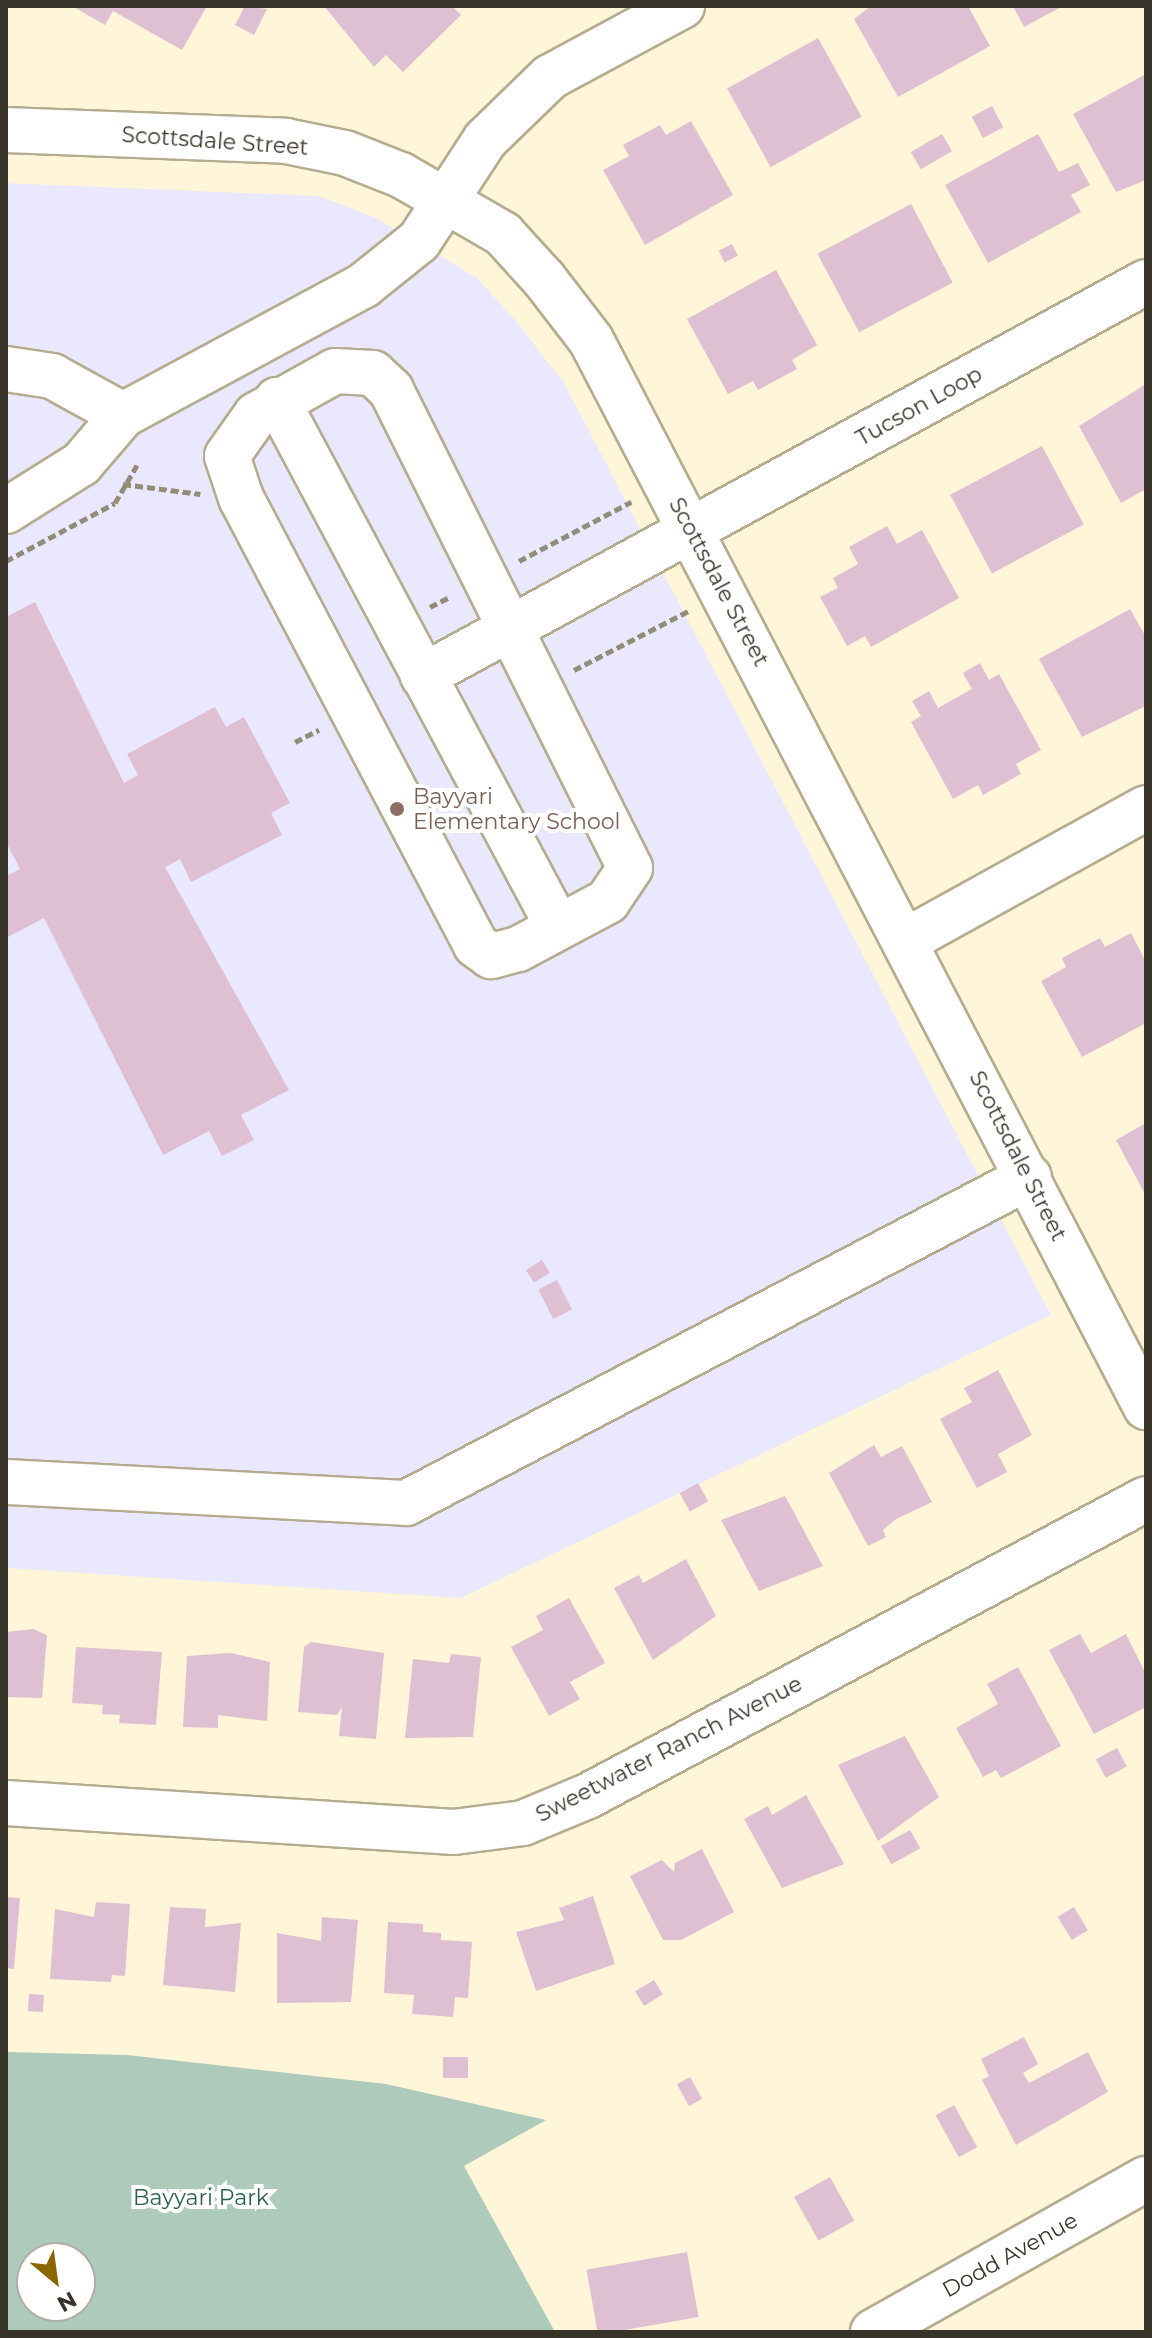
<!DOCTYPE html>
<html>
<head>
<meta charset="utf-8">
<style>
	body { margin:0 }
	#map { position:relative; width:1152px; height:2338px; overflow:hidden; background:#fff5d8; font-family:Montserrat,sans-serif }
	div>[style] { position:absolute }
	.education>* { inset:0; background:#eae8fe }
	.green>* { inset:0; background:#aecaba }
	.building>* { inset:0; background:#dfc0d2; transform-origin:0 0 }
	.path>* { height:5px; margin-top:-2.5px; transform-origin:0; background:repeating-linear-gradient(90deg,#938c79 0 8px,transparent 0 12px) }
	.roads { filter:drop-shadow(2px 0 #b5ac90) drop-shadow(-2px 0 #b5ac90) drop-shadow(0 2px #b5ac90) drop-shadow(0 -2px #b5ac90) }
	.minor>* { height:44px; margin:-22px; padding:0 22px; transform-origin:22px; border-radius:22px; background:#fff }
	.dots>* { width:22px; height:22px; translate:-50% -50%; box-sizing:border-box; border:4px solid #fff; border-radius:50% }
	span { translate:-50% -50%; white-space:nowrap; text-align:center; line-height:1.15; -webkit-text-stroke:8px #fff; paint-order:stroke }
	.street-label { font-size:22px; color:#373328 }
	.education-label { font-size:22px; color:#785e54 }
	.left { translate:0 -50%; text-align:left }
	.park-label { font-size:22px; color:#2b6147 }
	.frame { position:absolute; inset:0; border:8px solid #373328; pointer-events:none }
	.north { position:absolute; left:16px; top:2242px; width:80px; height:80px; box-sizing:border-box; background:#fff; border:2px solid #afada9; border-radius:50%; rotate:151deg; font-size:22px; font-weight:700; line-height:32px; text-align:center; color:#373328 }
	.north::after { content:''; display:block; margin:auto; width:28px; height:36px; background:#8a6502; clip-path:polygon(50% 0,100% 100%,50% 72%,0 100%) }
</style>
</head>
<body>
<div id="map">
	<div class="education">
		<i style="clip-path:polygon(6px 183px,319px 196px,374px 217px,476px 277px,516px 321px,564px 383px,1051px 1315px,461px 1598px,6px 1568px)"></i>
	</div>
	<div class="green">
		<i style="clip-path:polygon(evenodd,6px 2052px,127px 2055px,386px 2084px,546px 2120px,464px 2166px,555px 2332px,6px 2332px,6px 2052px,32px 2258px,80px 2258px,80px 2306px,32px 2306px,32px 2258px)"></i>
	</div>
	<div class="building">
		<i style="clip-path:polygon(72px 6px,207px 6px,182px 50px,113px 11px,105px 25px)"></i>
		<i style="clip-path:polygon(245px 6px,267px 9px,254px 35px,235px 25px)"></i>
		<i style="clip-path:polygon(324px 6px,452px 6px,461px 15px,403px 72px,386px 55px,374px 67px)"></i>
		<i style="clip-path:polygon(871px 6px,968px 6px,990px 46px,898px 97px,854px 19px)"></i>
		<i style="clip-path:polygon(1013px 6px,1063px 6px,1024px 27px)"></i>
		<i style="left:818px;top:38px;width:90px;height:104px;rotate:61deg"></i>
		<i style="clip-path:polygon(1146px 74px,1146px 180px,1116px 192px,1073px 114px)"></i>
		<i style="left:992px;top:106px;width:24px;height:23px;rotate:62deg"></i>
		<i style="clip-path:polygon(691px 121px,733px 195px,645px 245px,603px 170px,629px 156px,623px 145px,660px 125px,666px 135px)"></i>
		<i style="left:942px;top:134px;width:20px;height:36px;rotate:60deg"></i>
		<i style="clip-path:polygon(1038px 134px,1059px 172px,1078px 163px,1090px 185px,1071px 195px,1081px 212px,988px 263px,945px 185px)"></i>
		<i style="left:911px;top:204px;width:89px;height:106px;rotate:62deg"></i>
		<i style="left:732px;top:244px;width:13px;height:15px;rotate:63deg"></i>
		<i style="clip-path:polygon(776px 270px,817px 345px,792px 360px,797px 369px,758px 390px,753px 381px,728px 394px,687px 319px)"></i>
		<i style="clip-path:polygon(1146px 384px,1146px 489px,1121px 503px,1079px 426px)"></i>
		<i style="left:1042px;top:446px;width:89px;height:104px;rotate:62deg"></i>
		<i style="clip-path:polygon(887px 526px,897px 544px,922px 530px,959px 598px,871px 647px,865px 636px,847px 646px,820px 597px,838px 588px,833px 578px,858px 564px,849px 547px)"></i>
		<i style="clip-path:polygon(35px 602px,124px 783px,138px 775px,127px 754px,215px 707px,226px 727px,244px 717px,290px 803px,271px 813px,282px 835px,191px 882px,180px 859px,165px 867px,289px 1090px,241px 1115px,254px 1140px,222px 1156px,209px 1131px,163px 1155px,44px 918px,6px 938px,6px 876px,20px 869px,6px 842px,6px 617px)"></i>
		<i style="clip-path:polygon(1130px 609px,1146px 637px,1146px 706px,1082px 737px,1039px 659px)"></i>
		<i style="clip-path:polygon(980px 663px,989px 680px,999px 674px,1041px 750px,1016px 764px,1021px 774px,983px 795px,978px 785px,953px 799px,911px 722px,921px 716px,912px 701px,929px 691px,938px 708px,972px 689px,963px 673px)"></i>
		<i style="clip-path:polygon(1131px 933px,1146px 962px,1146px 1023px,1082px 1057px,1041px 981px,1066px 967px,1062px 958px,1100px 938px,1105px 947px)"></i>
		<i style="clip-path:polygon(1146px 1123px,1146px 1196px,1116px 1140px)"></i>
		<i style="left:542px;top:1260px;width:15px;height:19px;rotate:58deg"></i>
		<i style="left:557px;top:1280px;width:33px;height:21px;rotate:63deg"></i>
		<i style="clip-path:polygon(998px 1370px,1032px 1435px,998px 1454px,1007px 1472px,977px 1488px,940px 1419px,972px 1402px,964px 1388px)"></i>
		<i style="clip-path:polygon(874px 1445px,881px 1457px,902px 1446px,932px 1502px,896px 1519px,883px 1530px,886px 1537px,868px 1546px,829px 1473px)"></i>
		<i style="left:698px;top:1483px;width:21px;height:21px;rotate:61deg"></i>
		<i style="clip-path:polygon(785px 1496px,823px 1566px,759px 1591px,721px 1520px)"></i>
		<i style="clip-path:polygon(686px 1559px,716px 1616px,653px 1660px,614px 1588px,639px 1575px,643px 1583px)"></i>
		<i style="clip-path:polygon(569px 1598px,605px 1663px,570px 1682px,580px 1699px,549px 1716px,511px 1647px,543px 1630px,536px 1616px)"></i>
		<i style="clip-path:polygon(33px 1629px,47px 1635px,42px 1698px,6px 1697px,6px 1632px)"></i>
		<i style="clip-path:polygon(1080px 1634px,1091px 1653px,1126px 1634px,1146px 1674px,1146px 1707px,1094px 1734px,1049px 1650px)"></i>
		<i style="clip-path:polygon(311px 1642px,384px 1653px,376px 1739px,339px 1736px,342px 1707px,337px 1715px,298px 1712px,304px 1647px)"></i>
		<i style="clip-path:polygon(76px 1647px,162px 1652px,156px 1725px,119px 1723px,120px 1715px,102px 1714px,103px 1705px,72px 1703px)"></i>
		<i style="clip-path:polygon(231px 1653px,270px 1662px,267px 1721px,218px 1715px,218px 1728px,183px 1727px,187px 1656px)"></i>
		<i style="clip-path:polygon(451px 1654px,481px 1657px,473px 1737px,405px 1738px,413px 1659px,449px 1663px)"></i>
		<i style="clip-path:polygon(1018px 1667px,1061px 1746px,1001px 1778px,996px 1770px,983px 1777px,956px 1728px,998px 1704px,987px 1684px)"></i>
		<i style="clip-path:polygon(905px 1736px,939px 1797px,878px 1841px,838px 1765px)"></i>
		<i style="left:1117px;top:1748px;width:21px;height:24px;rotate:62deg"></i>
		<i style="clip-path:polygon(806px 1795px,844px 1864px,782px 1888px,744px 1819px,768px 1806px,772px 1815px)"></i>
		<i style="left:910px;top:1830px;width:21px;height:33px;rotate:61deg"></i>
		<i style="clip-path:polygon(702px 1849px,734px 1912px,681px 1940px,663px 1940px,630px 1876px,662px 1860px,674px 1872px,675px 1863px)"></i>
		<i style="clip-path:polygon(593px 1896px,615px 1964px,536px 1991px,516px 1932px,564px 1920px,559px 1908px)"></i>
		<i style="clip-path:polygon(6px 1897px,20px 1898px,14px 1969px,6px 1968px)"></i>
		<i style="clip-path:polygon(96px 1902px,130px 1904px,125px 1976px,112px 1975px,111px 1982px,50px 1979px,55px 1909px,94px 1917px)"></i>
		<i style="clip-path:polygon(170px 1907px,206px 1909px,205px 1927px,241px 1923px,235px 1992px,163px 1985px)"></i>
		<i style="left:1074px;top:1907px;width:27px;height:19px;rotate:59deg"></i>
		<i style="clip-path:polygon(322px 1917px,358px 1920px,351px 2002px,277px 2003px,277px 1933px,321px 1941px)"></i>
		<i style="clip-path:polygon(388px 1922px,423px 1924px,423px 1932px,441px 1933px,441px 1940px,472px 1942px,468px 1998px,455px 1997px,453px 2017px,412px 2014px,414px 1995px,384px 1993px)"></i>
		<i style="left:654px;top:1980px;width:17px;height:22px;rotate:59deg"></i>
		<i style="left:29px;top:1994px;width:15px;height:17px;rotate:4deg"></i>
		<i style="clip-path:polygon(1024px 2037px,1038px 2064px,1023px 2073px,1029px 2083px,1088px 2052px,1108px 2092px,1016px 2145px,982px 2080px,989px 2076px,981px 2059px)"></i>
		<i style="left:443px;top:2057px;width:25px;height:21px"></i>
		<i style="left:690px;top:2077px;width:25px;height:15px;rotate:61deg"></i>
		<i style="left:954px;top:2105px;width:48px;height:21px;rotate:61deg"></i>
		<i style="left:830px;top:2177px;width:50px;height:41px;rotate:61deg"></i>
		<i style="left:687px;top:2252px;width:66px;height:102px;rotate:80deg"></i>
	</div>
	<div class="path">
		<i style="left:123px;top:484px;width:78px;rotate:7.4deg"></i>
		<i style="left:6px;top:561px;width:123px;rotate:-28deg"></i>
		<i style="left:115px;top:503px;width:44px;rotate:-59.9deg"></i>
		<i style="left:519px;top:561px;width:127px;rotate:-27.8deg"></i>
		<i style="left:430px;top:607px;width:22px;rotate:-27deg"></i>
		<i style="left:574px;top:670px;width:131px;rotate:-27.3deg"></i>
		<i style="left:295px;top:742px;width:27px;rotate:-27deg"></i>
	</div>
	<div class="roads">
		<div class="minor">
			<i style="left:6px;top:130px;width:280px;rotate:2.2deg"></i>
			<i style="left:286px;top:141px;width:60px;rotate:11.5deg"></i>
			<i style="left:345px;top:153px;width:60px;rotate:21.4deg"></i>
			<i style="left:401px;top:175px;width:118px;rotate:30deg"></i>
			<i style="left:503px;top:234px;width:61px;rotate:47.7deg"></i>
			<i style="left:544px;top:279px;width:77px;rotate:52.4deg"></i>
			<i style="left:591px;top:340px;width:1203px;rotate:62.52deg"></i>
			<i style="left:6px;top:369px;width:47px;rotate:8.7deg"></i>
			<i style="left:52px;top:376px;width:81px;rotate:28.8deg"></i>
			<i style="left:335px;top:371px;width:38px;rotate:3deg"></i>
			<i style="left:373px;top:373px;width:25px;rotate:43deg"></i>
			<i style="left:391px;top:390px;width:534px;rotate:63.43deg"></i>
			<i style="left:630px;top:868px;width:40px;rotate:124deg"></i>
			<i style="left:608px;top:901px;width:102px;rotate:151.9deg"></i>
			<i style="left:518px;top:949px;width:28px;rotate:165deg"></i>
			<i style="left:491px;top:956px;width:19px;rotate:-144deg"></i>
			<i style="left:476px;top:945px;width:505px;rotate:-117.73deg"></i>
			<i style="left:241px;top:498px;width:44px;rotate:-108.4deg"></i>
			<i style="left:227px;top:456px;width:50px;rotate:-54.7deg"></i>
			<i style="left:256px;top:415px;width:90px;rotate:-29.1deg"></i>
			<i style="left:277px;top:400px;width:597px;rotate:61.93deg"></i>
			<i style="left:6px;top:511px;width:89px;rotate:-32.1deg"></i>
			<i style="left:81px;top:464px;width:65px;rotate:-49.4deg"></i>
			<i style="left:123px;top:415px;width:274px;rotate:-28.3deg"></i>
			<i style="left:364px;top:285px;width:70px;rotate:-38.7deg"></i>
			<i style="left:419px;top:241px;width:121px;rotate:-56.8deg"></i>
			<i style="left:485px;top:140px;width:91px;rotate:-44.1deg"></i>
			<i style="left:550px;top:77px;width:150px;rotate:-28.3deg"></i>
			<i style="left:423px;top:676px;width:823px;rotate:-28.59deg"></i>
			<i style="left:907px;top:940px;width:273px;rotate:-28.9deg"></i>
			<i style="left:6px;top:1482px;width:401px;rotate:3deg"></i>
			<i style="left:406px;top:1503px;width:703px;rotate:-27.62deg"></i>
			<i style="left:6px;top:1803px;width:449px;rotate:3.7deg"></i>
			<i style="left:454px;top:1832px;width:70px;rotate:-7.4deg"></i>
			<i style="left:523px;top:1823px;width:70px;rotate:-22.6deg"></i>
			<i style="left:588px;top:1796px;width:632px;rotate:-28.02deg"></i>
			<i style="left:873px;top:2332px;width:313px;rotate:-29.3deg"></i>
		</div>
	</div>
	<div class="dots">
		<i style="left:397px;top:809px;background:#8d6e63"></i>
	</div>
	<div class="street-label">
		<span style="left:215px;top:141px;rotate:4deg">Scottsdale Street</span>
		<span style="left:919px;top:406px;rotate:-29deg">Tucson Loop</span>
		<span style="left:719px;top:582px;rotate:62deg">Scottsdale Street</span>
		<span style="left:1018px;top:1156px;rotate:63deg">Scottsdale Street</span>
		<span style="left:669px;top:1749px;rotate:-27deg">Sweetwater Ranch Avenue</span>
		<span style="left:1010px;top:2255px;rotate:-29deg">Dodd Avenue</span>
	</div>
	<div class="education-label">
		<span class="left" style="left:413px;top:809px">Bayyari<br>Elementary School</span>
	</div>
	<div class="park-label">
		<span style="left:201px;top:2198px">Bayyari Park</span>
	</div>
	<div class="frame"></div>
	<div class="north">N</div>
</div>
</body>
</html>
